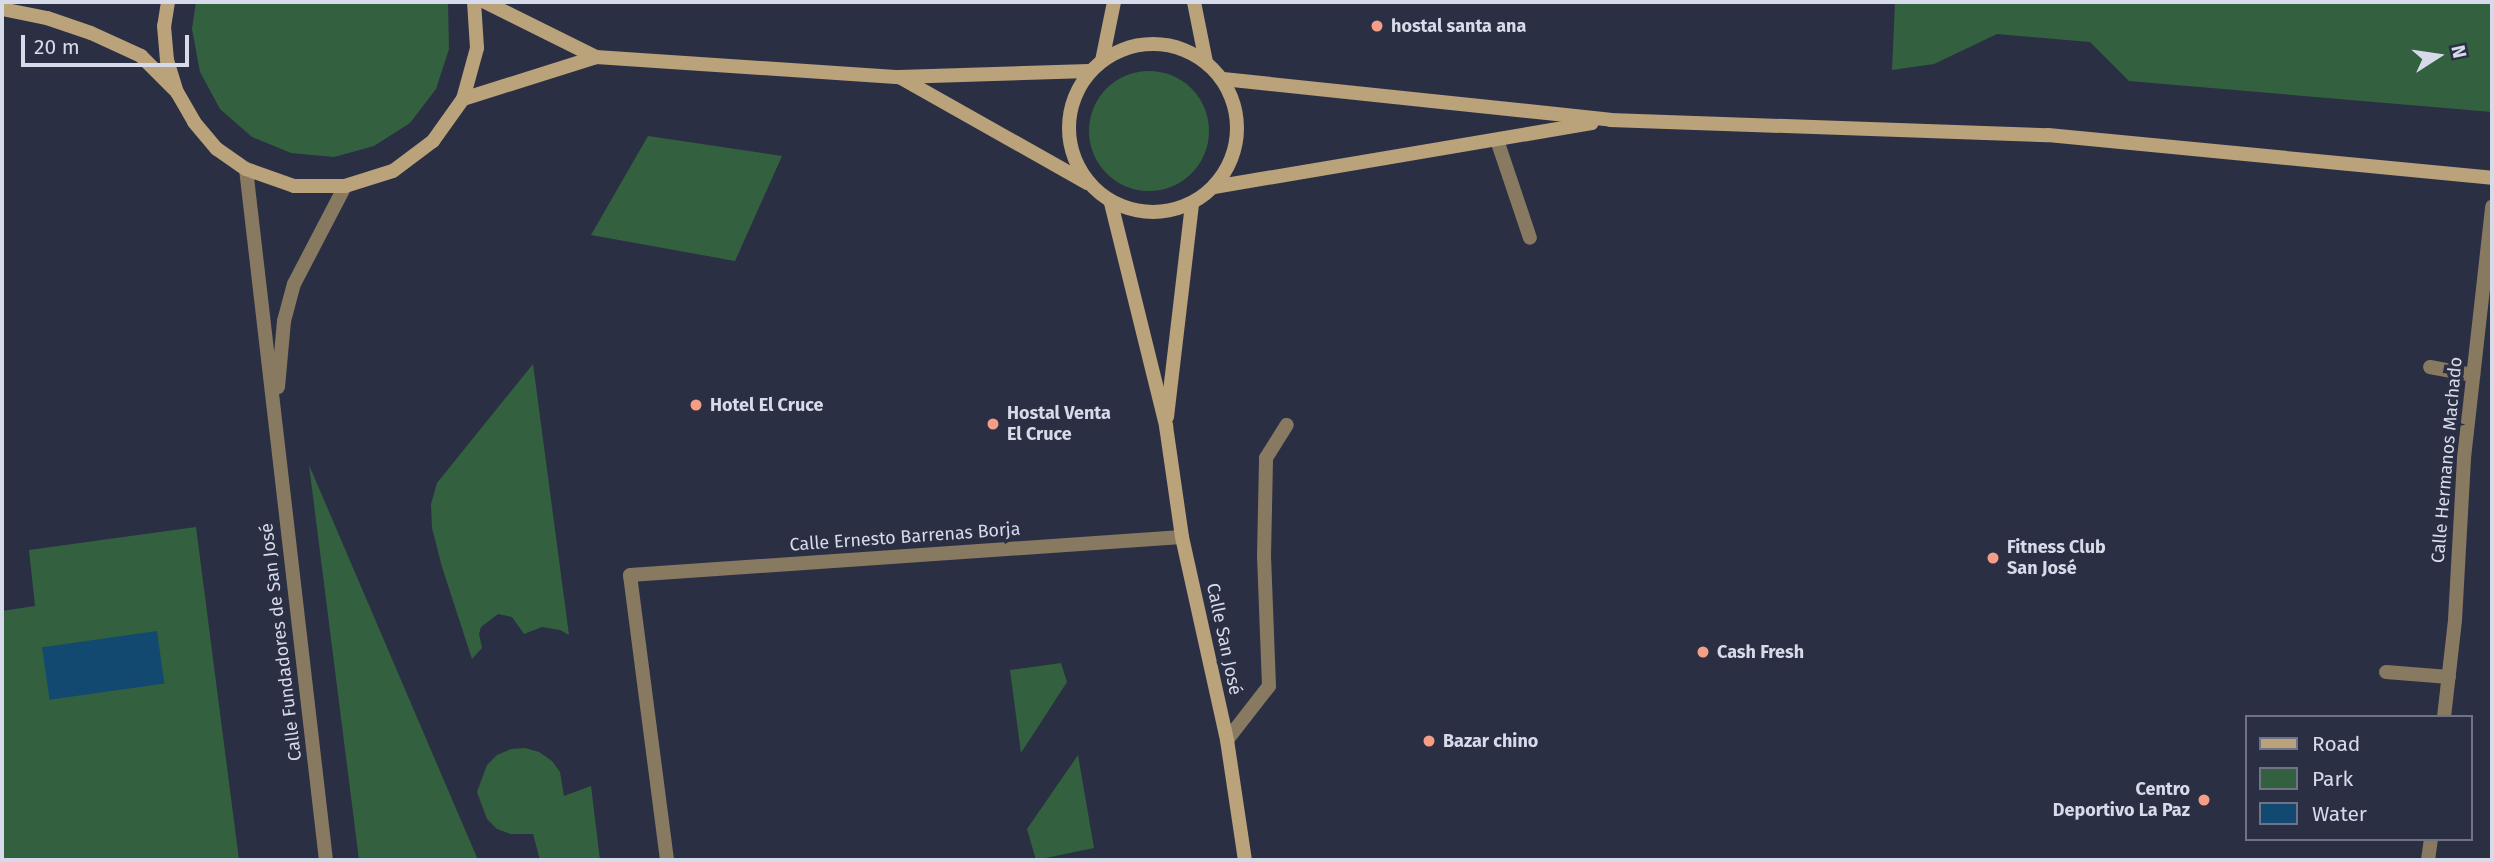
<!DOCTYPE html>
<html>
<head>
<meta charset="utf-8">
<style>
	body { margin:0 }
	#map { position:relative; width:2494px; height:862px; overflow:hidden; background:#2b2f44; font-family:"Fira Sans",sans-serif }
	div>[style] { position:absolute }
	.green>* { inset:0; background:#33613f }
	.round { border-radius:50% }
	.water>* { inset:0; background:#124971; transform-origin:0 0 }
	.service>* { height:14px; margin:-7px; padding:0 7px; transform-origin:7px; border-radius:7px; background:#887961 }
	.minor>* { height:14px; margin:-7px; padding:0 7px; transform-origin:7px; border-radius:7px; background:#887961 }
	.secondary>* { height:14px; margin:-7px; padding:0 7px; transform-origin:7px; border-radius:7px; background:#baa27b }
	.secondary>.ring { margin:-7px; padding:0; box-sizing:content-box; background:none; border:14px solid #baa27b; border-radius:50% }
	.dots>* { width:19px; height:19px; translate:-50% -50%; box-sizing:border-box; border:4px solid #2b2f44; border-radius:50% }
	span { translate:-50% -50%; white-space:nowrap; text-align:center; line-height:1.15; -webkit-text-stroke:7px #2b2f44; paint-order:stroke }
	.poi-label { font-size:18px; color:#d7dae8; font-weight:700 }
	.left { translate:0 -50%; text-align:left }
	.right { translate:-100% -50%; text-align:right }
	.street-label { font-size:18px; color:#d7dae8 }
	.frame { position:absolute; inset:0; border:4px solid #d7dae8; pointer-events:none }
	.legend { position:absolute; left:2245px; top:715px; width:228px; height:126px; box-sizing:border-box; background:#2b2f44; border:2px solid #707386; margin:0; padding:9px 12px; list-style:none; font-size:21px; color:#d7dae8 }
	.legend li { display:flex; align-items:center; gap:14px; height:35px }
	.legend b { width:35px; border:2px solid #707386 }
	.north { position:absolute; left:2403px; top:21px; width:70px; height:70px; -webkit-text-stroke:5px #2b2f44; paint-order:stroke; rotate:78deg; font-size:19px; font-weight:700; line-height:28px; text-align:center; color:#d7dae8 }
	.north::after { content:''; display:block; margin:auto; width:24px; height:32px; background:#d7dae8; clip-path:polygon(50% 0,100% 100%,50% 72%,0 100%) }
	.scale { position:absolute; left:21px; top:35px; width:168px; height:32px; box-sizing:border-box; border:4px solid #d7dae8; border-top:0; padding-left:9px; font-size:21px; line-height:24px; white-space:nowrap; color:#d7dae8; -webkit-text-stroke:5px #2b2f44; paint-order:stroke }
</style>
</head>
<body>
<div id="map">
	<div class="green">
		<i style="clip-path:polygon(196px 2px,448px 2px,449px 49px,436px 89px,410px 123px,374px 146px,334px 157px,291px 153px,252px 137px,220px 109px,200px 72px,192px 29px)"></i>
		<i style="clip-path:polygon(1895px 2px,2492px 2px,2492px 112px,2129px 81px,2090px 42px,1997px 34px,1934px 64px,1892px 70px)"></i>
		<i class="round" style="left:1089px;top:71px;width:120px;height:120px"></i>
		<i style="clip-path:polygon(648px 136px,782px 156px,735px 261px,591px 235px)"></i>
		<i style="clip-path:polygon(533px 364px,569px 635px,560px 630px,542px 627px,524px 634px,512px 617px,498px 614px,481px 627px,479px 634px,482px 648px,472px 659px,442px 567px,432px 528px,431px 504px,437px 483px)"></i>
		<i style="clip-path:polygon(309px 465px,478px 860px,359px 860px)"></i>
		<i style="clip-path:polygon(196px 527px,239px 860px,2px 860px,2px 611px,35px 606px,29px 550px)"></i>
		<i style="clip-path:polygon(1061px 663px,1067px 682px,1021px 753px,1010px 670px)"></i>
		<i style="clip-path:polygon(525px 748px,539px 752px,552px 761px,560px 772px,564px 796px,591px 786px,600px 860px,540px 860px,533px 834px,511px 834px,497px 829px,487px 819px,477px 792px,487px 765px,497px 755px,511px 749px)"></i>
		<i style="clip-path:polygon(1078px 755px,1094px 848px,1036px 860px,1027px 829px)"></i>
	</div>
	<div class="water">
		<i style="left:157px;top:631px;width:53px;height:116px;rotate:82deg"></i>
	</div>
	<div class="service">
		<i style="left:1497px;top:140px;width:103px;rotate:71.4deg"></i>
		<i style="left:1227px;top:740px;width:68px;rotate:-52.1deg"></i>
		<i style="left:1269px;top:686px;width:130px;rotate:-92.2deg"></i>
		<i style="left:1264px;top:556px;width:98px;rotate:-88.8deg"></i>
		<i style="left:1266px;top:458px;width:39px;rotate:-58deg"></i>
	</div>
	<div class="minor">
		<i style="left:246px;top:169px;width:696px;rotate:83.4deg"></i>
		<i style="left:2430px;top:367px;width:44px;rotate:10.5deg"></i>
		<i style="left:278px;top:387px;width:66px;rotate:-84.8deg"></i>
		<i style="left:284px;top:321px;width:38px;rotate:-75deg"></i>
		<i style="left:294px;top:284px;width:110px;rotate:-62.5deg"></i>
		<i style="left:2386px;top:672px;width:63px;rotate:4.5deg"></i>
		<i style="left:2444px;top:717px;width:98px;rotate:-83.5deg"></i>
		<i style="left:2455px;top:620px;width:162px;rotate:-86.8deg"></i>
		<i style="left:2464px;top:458px;width:253px;rotate:-83.6deg"></i>
		<i style="left:667px;top:860px;width:287px;rotate:-97.4deg"></i>
		<i style="left:630px;top:575px;width:553px;rotate:-3.94deg"></i>
		<i style="left:2428px;top:860px;width:21px;rotate:-82deg"></i>
	</div>
	<div class="secondary">
		<i style="left:168px;top:2px;width:24px;rotate:99deg"></i>
		<i style="left:164px;top:26px;width:34px;rotate:85deg"></i>
		<i style="left:167px;top:60px;width:34px;rotate:73deg"></i>
		<i style="left:177px;top:92px;width:34px;rotate:60deg"></i>
		<i style="left:194px;top:122px;width:35px;rotate:50deg"></i>
		<i style="left:217px;top:149px;width:35px;rotate:35deg"></i>
		<i style="left:246px;top:169px;width:51px;rotate:19.5deg"></i>
		<i style="left:294px;top:186px;width:51px"></i>
		<i style="left:345px;top:186px;width:50px;rotate:-17.4deg"></i>
		<i style="left:393px;top:171px;width:50px;rotate:-36.9deg"></i>
		<i style="left:433px;top:141px;width:52px;rotate:-54.5deg"></i>
		<i style="left:463px;top:99px;width:53px;rotate:-74.6deg"></i>
		<i style="left:477px;top:48px;width:46px;rotate:-93.7deg"></i>
		<i style="left:485px;top:2px;width:124px;rotate:26.4deg"></i>
		<i style="left:596px;top:57px;width:304px;rotate:3.8deg"></i>
		<i style="left:899px;top:77px;width:190px;rotate:-1.8deg"></i>
		<i style="left:1194px;top:2px;width:61px;rotate:78.7deg"></i>
		<i style="left:2px;top:9px;width:46px;rotate:11.3deg"></i>
		<i style="left:47px;top:18px;width:46px;rotate:18.8deg"></i>
		<i style="left:91px;top:33px;width:55px;rotate:24.7deg"></i>
		<i style="left:141px;top:56px;width:47px;rotate:45deg"></i>
		<i class="ring" style="left:1069px;top:44px;width:154px;height:154px"></i>
		<i style="left:1102px;top:61px;width:60px;rotate:-78.5deg"></i>
		<i style="left:901px;top:78px;width:214px;rotate:29.4deg"></i>
		<i style="left:1223px;top:79px;width:389px;rotate:6deg"></i>
		<i style="left:1610px;top:120px;width:438px;rotate:2deg"></i>
		<i style="left:2048px;top:135px;width:446px;rotate:5.5deg"></i>
		<i style="left:463px;top:99px;width:139px;rotate:-17.5deg"></i>
		<i style="left:1214px;top:187px;width:383px;rotate:-9.6deg"></i>
		<i style="left:1111px;top:203px;width:230px;rotate:76.1deg"></i>
		<i style="left:1166px;top:426px;width:112px;rotate:81.8deg"></i>
		<i style="left:1182px;top:537px;width:208px;rotate:77.5deg"></i>
		<i style="left:1227px;top:740px;width:121px;rotate:81.5deg"></i>
		<i style="left:1167px;top:417px;width:214px;rotate:-83.3deg"></i>
	</div>
	<div class="dots">
		<i style="left:1377px;top:26px;background:#f49e86"></i>
		<i style="left:696px;top:405px;background:#f49e86"></i>
		<i style="left:993px;top:424px;background:#f49e86"></i>
		<i style="left:1993px;top:558px;background:#f49e86"></i>
		<i style="left:1703px;top:652px;background:#f49e86"></i>
		<i style="left:1429px;top:741px;background:#f49e86"></i>
		<i style="left:2204px;top:800px;background:#f49e86"></i>
	</div>
	<div class="poi-label">
		<span class="left" style="left:1391px;top:26px">hostal santa ana</span>
		<span class="left" style="left:710px;top:405px">Hotel El Cruce</span>
		<span class="left" style="left:1007px;top:424px">Hostal Venta<br>El Cruce</span>
		<span class="left" style="left:2007px;top:558px">Fitness Club<br>San José</span>
		<span class="left" style="left:1717px;top:652px">Cash Fresh</span>
		<span class="left" style="left:1443px;top:741px">Bazar chino</span>
		<span class="right" style="left:2190px;top:800px">Centro<br>Deportivo La Paz</span>
	</div>
	<div class="street-label">
		<span style="left:2447px;top:460px;rotate:-85deg">Calle Hermanos Machado</span>
		<span style="left:905px;top:537px;rotate:-4deg">Calle Ernesto Barrenas Borja</span>
		<span style="left:1224px;top:639px;rotate:78deg">Calle San José</span>
		<span style="left:281px;top:642px;rotate:-97deg">Calle Fundadores de San José</span>
	</div>
	<div class="frame"></div>
	<ul class="legend">
	<li><b style="height:9px;background:#baa27b"></b>Road</li>
	<li><b style="height:19px;background:#33613f"></b>Park</li>
	<li><b style="height:19px;background:#124971"></b>Water</li>
	</ul>
	<div class="north">N</div>
	<div class="scale">20 m</div>
</div>
</body>
</html>
